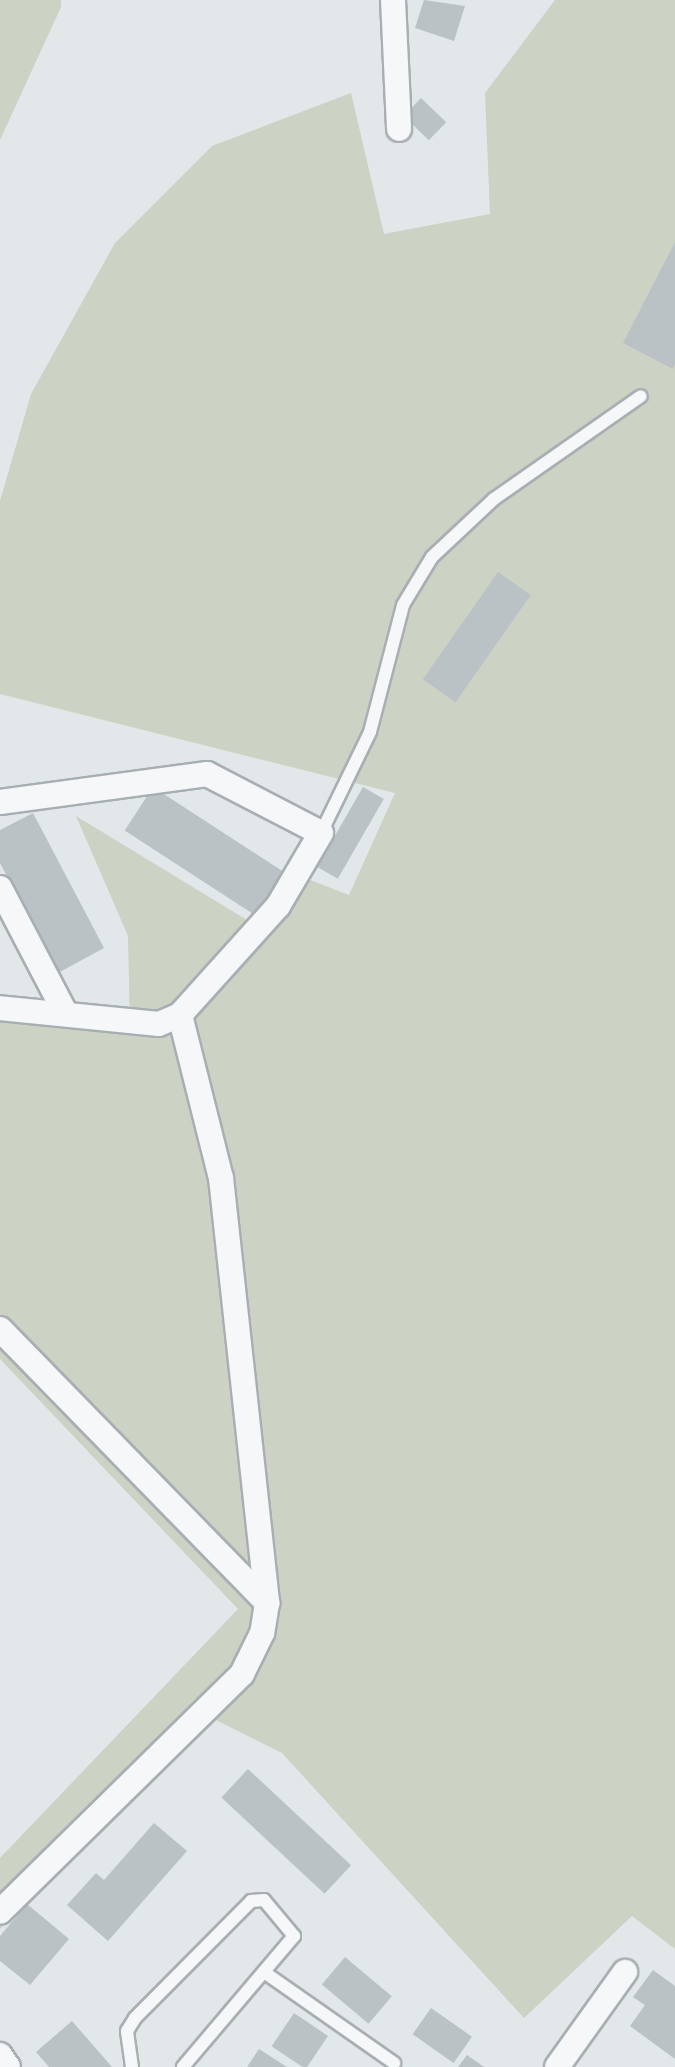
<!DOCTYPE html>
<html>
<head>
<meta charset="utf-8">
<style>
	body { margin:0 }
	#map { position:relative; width:675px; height:2067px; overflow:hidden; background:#e2e7e9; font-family:Overpass,sans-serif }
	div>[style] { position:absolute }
	.green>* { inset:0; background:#ccd2c4 }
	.building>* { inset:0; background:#bac2c6; transform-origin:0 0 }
	.roads { filter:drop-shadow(2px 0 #a8afb3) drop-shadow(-2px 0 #a8afb3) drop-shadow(0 2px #a8afb3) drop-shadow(0 -2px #a8afb3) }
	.lane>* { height:12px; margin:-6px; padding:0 6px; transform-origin:6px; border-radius:6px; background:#f5f7f8 }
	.street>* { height:24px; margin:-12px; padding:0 12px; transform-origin:12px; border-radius:12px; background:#f5f7f8 }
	span { translate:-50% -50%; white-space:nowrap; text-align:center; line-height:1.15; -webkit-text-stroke:6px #f2f5f7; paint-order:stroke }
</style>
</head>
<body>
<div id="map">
	<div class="green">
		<i style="clip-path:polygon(0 0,61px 0,61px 7px,0 140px)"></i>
		<i style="clip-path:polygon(555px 0,675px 0,675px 1949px,632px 1916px,524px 2018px,282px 1753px,212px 1718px,0 1929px,0 1858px,238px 1609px,0 1359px,0 1016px,130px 1030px,128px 936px,76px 816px,270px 934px,305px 878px,349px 895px,395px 793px,0 694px,0 501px,31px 394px,115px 243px,212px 146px,351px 93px,384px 234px,490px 214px,485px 93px)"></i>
	</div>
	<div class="building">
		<i style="clip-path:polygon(424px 0,465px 6px,454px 41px,415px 28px)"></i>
		<i style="left:421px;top:98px;width:35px;height:25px;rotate:44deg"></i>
		<i style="clip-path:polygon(675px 242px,675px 364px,673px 369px,623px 343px)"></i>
		<i style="left:498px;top:572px;width:40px;height:131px;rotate:35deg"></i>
		<i style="left:153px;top:787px;width:156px;height:52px;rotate:33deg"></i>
		<i style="left:363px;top:787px;width:24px;height:92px;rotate:30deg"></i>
		<i style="clip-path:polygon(33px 813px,104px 948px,58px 973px,0 863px,0 830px)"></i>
		<i style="left:248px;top:1769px;width:141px;height:39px;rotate:43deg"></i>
		<i style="clip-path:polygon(154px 1823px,187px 1851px,108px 1941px,67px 1905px,96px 1873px,104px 1880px)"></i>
		<i style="clip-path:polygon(27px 1904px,69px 1939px,30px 1985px,0 1961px,0 1936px)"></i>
		<i style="left:345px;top:1957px;width:61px;height:36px;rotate:40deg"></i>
		<i style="clip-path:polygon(653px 1970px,675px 1986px,675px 2059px,630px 2026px,645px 2005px,633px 1997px)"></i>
		<i style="left:431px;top:2008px;width:50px;height:32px;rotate:35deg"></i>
		<i style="left:294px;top:2013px;width:41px;height:40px;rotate:34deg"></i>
		<i style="clip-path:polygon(72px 2021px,112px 2067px,49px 2067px,36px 2052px)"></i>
		<i style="clip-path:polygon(259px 2049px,287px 2067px,247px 2067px)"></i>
		<i style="clip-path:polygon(467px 2055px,484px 2067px,458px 2067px)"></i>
	</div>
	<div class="roads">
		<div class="lane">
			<i style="left:321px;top:833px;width:112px;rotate:-64.1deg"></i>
			<i style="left:370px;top:732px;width:131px;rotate:-75.4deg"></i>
			<i style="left:403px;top:605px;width:56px;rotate:-58.9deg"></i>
			<i style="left:432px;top:557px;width:85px;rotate:-43.1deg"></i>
			<i style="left:494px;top:499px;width:179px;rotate:-35deg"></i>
			<i style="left:264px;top:1972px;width:159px;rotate:35deg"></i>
			<i style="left:132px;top:2067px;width:36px;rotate:-98deg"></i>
			<i style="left:127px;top:2031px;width:15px;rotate:-58deg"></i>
			<i style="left:135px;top:2018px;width:165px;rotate:-45.2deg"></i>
			<i style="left:251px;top:1901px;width:13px;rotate:-4deg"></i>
			<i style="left:264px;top:1900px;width:47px;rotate:50.2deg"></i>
			<i style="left:294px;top:1936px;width:172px;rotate:130.3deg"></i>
		</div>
		<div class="street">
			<i style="left:393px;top:0;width:129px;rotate:87.3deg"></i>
			<i style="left:0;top:802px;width:209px;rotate:-7.7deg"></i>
			<i style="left:207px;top:774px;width:128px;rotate:27.4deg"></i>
			<i style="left:321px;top:833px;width:85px;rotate:120.5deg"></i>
			<i style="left:278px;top:906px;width:147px;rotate:132deg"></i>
			<i style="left:180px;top:1015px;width:23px;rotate:157deg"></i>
			<i style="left:159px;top:1024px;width:160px;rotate:-174.3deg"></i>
			<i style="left:0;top:888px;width:142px;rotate:62.4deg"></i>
			<i style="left:180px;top:1015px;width:168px;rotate:75.9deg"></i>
			<i style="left:221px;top:1178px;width:427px;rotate:83.8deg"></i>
			<i style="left:0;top:1329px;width:383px;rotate:45.7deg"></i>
			<i style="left:267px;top:1603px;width:30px;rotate:99deg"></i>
			<i style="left:262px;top:1633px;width:46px;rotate:116deg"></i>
			<i style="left:242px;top:1674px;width:339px;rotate:135.5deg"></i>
			<i style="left:0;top:2055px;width:14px;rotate:56deg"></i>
			<i style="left:557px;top:2067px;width:117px;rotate:-54.4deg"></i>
		</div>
	</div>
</div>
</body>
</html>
